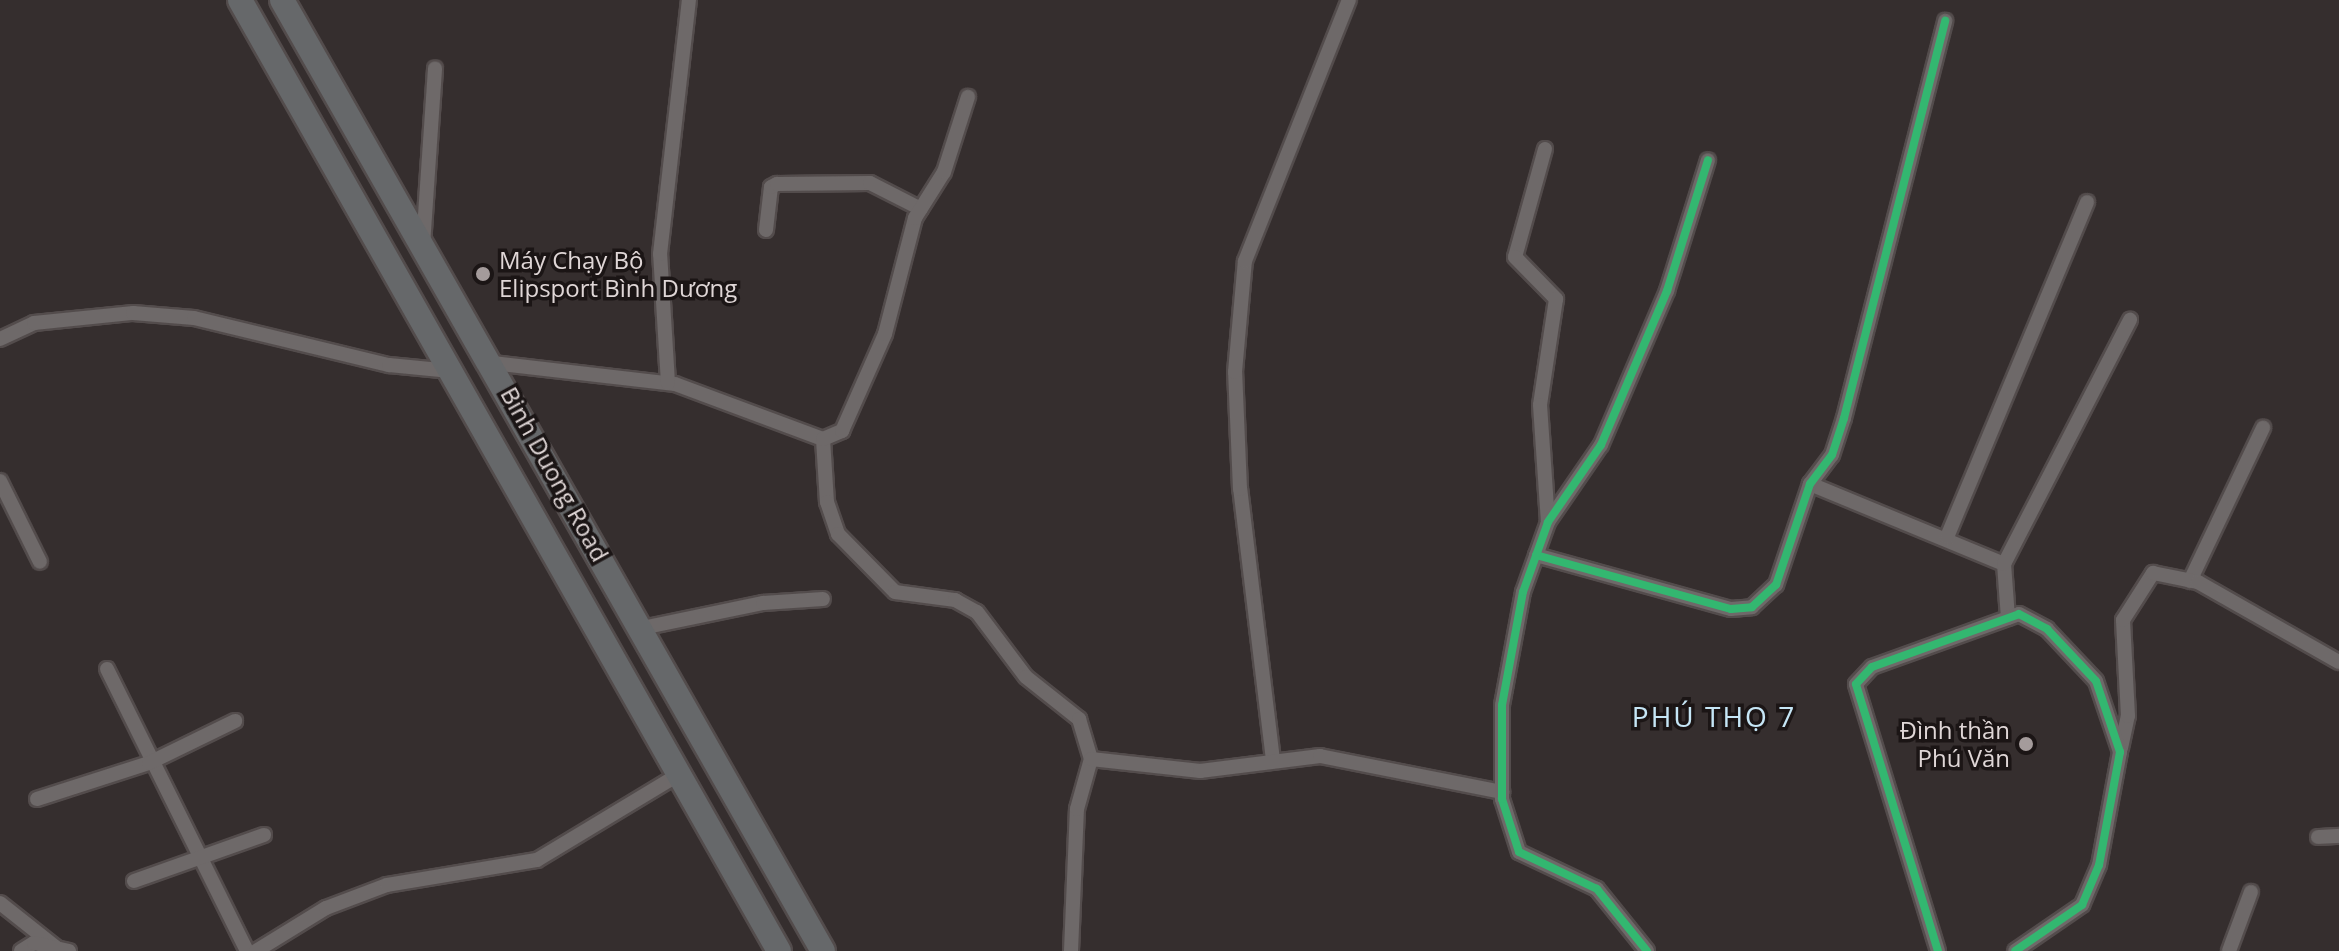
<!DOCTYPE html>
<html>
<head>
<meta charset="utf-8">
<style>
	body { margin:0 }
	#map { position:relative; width:2339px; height:951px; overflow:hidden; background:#352e2e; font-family:"Open Sans",sans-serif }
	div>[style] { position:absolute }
	.roads { filter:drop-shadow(2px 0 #534c4c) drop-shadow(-2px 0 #534c4c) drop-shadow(0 2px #534c4c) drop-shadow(0 -2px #534c4c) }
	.minor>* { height:14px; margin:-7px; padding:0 7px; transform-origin:7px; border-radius:7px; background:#6e6969 }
	.trunk>* { height:24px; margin:-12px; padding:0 12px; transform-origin:12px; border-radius:12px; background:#66686a }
	.cycleway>* { height:8px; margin:-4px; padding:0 4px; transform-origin:4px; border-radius:4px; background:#33b770 }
	.dots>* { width:22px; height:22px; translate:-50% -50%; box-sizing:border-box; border:4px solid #1b1515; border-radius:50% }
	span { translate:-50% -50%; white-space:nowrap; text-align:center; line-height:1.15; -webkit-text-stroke:7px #1b1515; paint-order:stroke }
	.poi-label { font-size:24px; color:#dfd6d6 }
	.left { translate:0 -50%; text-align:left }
	.right { translate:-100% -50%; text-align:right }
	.street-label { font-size:24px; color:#dfd6d6 }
	.quarter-label { font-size:28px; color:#c6e6f6; letter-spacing:2px }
</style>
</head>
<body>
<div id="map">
	<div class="roads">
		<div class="minor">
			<i style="left:1545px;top:149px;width:112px;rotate:105.5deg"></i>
			<i style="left:1515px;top:257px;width:59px;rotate:45.7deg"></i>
			<i style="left:1556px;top:299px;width:107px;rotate:98.6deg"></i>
			<i style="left:1540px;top:405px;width:117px;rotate:86.1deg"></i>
			<i style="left:766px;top:230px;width:43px;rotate:-83.4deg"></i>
			<i style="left:771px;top:187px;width:7px;rotate:-27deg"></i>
			<i style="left:777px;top:184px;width:93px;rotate:-0.6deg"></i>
			<i style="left:870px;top:183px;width:57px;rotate:27deg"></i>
			<i style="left:423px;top:245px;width:177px;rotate:-86.1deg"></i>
			<i style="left:0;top:339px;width:38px;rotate:-25deg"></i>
			<i style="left:34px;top:323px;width:100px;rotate:-5.8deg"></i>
			<i style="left:133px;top:313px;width:61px;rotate:4.7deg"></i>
			<i style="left:194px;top:318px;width:201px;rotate:13.6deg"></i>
			<i style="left:389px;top:365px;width:62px;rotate:5.5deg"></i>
			<i style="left:493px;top:363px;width:183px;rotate:6.6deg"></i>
			<i style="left:675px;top:384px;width:158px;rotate:20.4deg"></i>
			<i style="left:823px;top:439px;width:63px;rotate:86.4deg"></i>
			<i style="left:827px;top:502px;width:34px;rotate:71deg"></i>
			<i style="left:838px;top:534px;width:81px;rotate:45.5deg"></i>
			<i style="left:895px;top:592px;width:61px;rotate:7.6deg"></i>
			<i style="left:955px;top:600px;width:25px;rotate:29deg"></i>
			<i style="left:977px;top:612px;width:81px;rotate:53deg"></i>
			<i style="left:1026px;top:677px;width:68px;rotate:38.4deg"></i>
			<i style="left:1079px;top:719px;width:42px;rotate:73.3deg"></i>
			<i style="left:668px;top:383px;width:129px;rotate:-93.5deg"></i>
			<i style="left:660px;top:254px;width:256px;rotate:-83.5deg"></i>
			<i style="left:823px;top:439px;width:21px;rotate:-23deg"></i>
			<i style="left:842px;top:431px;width:106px;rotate:-66.1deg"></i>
			<i style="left:885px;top:334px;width:120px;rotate:-75.5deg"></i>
			<i style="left:915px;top:218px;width:54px;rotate:-57.8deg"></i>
			<i style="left:944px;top:172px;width:79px;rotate:-72.3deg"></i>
			<i style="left:0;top:481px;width:90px;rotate:63.7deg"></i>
			<i style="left:1810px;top:484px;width:210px;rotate:22.4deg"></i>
			<i style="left:1947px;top:537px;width:363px;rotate:-67.3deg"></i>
			<i style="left:1536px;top:555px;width:202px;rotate:15.5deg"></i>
			<i style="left:1731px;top:609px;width:21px;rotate:-5deg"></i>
			<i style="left:1752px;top:607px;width:33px;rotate:-43deg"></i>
			<i style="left:1776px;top:585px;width:107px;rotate:-71.4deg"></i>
			<i style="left:1810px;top:484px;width:36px;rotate:-53deg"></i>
			<i style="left:1832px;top:455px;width:39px;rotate:-72deg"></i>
			<i style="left:1844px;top:418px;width:410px;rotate:-75.7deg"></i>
			<i style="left:2190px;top:581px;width:170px;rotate:-64.5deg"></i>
			<i style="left:2008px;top:618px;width:54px;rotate:-94.2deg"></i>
			<i style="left:2004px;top:564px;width:275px;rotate:-62.7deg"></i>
			<i style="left:642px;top:628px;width:124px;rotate:-11.7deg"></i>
			<i style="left:763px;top:603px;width:60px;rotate:-3.8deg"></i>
			<i style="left:107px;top:669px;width:315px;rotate:63.6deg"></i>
			<i style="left:2121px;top:748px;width:33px;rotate:-78deg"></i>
			<i style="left:2128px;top:716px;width:96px;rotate:-93deg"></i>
			<i style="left:2123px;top:620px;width:56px;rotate:-57.4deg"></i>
			<i style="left:2153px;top:573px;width:46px;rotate:11.3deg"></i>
			<i style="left:2198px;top:582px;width:162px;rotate:29.6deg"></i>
			<i style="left:1273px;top:760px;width:273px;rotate:-96.9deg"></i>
			<i style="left:1240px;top:489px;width:117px;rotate:-92.4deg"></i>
			<i style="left:1235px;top:372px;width:111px;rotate:-84.9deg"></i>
			<i style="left:1245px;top:261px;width:281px;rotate:-68.3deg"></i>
			<i style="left:37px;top:799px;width:118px;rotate:-17.8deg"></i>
			<i style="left:149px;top:763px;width:96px;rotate:-26deg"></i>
			<i style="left:2318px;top:837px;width:21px;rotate:-3deg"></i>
			<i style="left:134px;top:881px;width:138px;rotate:-19.5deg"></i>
			<i style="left:0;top:903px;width:74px;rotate:38.4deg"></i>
			<i style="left:21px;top:951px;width:15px;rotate:-32deg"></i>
			<i style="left:34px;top:943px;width:36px;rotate:13deg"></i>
			<i style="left:256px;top:951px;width:82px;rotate:-31.6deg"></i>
			<i style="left:326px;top:908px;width:65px;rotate:-20.7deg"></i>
			<i style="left:387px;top:885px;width:152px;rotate:-9.5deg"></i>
			<i style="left:537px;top:860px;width:165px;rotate:-31.1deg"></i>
			<i style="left:1071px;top:951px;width:142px;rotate:-87.6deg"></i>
			<i style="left:1077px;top:809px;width:52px;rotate:-74.4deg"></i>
			<i style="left:1091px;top:759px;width:110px;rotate:6.3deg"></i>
			<i style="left:1200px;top:771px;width:121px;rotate:-7.1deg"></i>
			<i style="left:1320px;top:756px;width:186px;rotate:11.2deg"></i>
			<i style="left:1647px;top:951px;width:80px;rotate:-128.9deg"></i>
			<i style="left:1597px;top:889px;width:86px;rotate:-154.6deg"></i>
			<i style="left:1519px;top:852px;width:56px;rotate:-107.8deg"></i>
			<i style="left:1502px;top:799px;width:94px;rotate:-90deg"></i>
			<i style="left:1502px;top:705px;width:115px;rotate:-79.5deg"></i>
			<i style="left:1523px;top:592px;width:74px;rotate:-70.3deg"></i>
			<i style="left:1548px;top:522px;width:93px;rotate:-55.5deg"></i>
			<i style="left:1601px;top:445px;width:168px;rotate:-66.8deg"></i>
			<i style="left:1667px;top:291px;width:137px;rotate:-72.6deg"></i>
			<i style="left:1938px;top:951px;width:279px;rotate:-107.1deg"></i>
			<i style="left:1856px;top:684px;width:23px;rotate:-47deg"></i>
			<i style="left:1872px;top:667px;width:156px;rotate:-19.8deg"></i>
			<i style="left:2019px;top:614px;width:32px;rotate:28deg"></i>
			<i style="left:2047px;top:629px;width:71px;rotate:46.7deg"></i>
			<i style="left:2096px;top:681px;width:75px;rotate:71.3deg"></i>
			<i style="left:2120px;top:752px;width:115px;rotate:100.5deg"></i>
			<i style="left:2099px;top:865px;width:43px;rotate:113deg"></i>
			<i style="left:2082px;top:905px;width:81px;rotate:145.5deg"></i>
			<i style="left:2229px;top:951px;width:63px;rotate:-69.6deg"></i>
		</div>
		<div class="trunk">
			<i style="left:240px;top:0;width:1093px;rotate:60.46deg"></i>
			<i style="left:282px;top:0;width:1094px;rotate:60.37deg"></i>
		</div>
	</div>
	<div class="cycleway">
		<i style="left:1536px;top:555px;width:202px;rotate:15.5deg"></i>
		<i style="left:1731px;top:609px;width:21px;rotate:-5deg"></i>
		<i style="left:1752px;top:607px;width:33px;rotate:-43deg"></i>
		<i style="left:1776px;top:585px;width:107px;rotate:-71.4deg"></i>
		<i style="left:1810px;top:484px;width:36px;rotate:-53deg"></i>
		<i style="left:1832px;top:455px;width:39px;rotate:-72deg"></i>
		<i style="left:1844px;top:418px;width:410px;rotate:-75.7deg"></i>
		<i style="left:1647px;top:951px;width:80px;rotate:-128.9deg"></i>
		<i style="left:1597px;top:889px;width:86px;rotate:-154.6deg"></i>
		<i style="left:1519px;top:852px;width:56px;rotate:-107.8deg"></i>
		<i style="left:1502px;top:799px;width:94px;rotate:-90deg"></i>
		<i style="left:1502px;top:705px;width:115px;rotate:-79.5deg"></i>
		<i style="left:1523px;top:592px;width:74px;rotate:-70.3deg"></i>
		<i style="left:1548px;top:522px;width:93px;rotate:-55.5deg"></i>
		<i style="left:1601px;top:445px;width:168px;rotate:-66.8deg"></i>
		<i style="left:1667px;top:291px;width:137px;rotate:-72.6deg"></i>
		<i style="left:1938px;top:951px;width:279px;rotate:-107.1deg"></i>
		<i style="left:1856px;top:684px;width:23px;rotate:-47deg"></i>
		<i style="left:1872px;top:667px;width:156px;rotate:-19.8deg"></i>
		<i style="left:2019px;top:614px;width:32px;rotate:28deg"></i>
		<i style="left:2047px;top:629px;width:71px;rotate:46.7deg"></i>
		<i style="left:2096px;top:681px;width:75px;rotate:71.3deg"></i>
		<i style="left:2120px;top:752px;width:115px;rotate:100.5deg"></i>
		<i style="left:2099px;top:865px;width:43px;rotate:113deg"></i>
		<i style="left:2082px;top:905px;width:81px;rotate:145.5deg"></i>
	</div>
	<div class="dots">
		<i style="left:483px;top:274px;background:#a49b9b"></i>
		<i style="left:2026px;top:744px;background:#a49b9b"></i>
	</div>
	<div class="poi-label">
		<span class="left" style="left:499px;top:274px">Máy Chạy Bộ<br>Elipsport Bình Dương</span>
		<span class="right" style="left:2010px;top:744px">Đình thần<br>Phú Văn</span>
	</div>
	<div class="street-label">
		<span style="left:555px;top:474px;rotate:61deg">Binh Duong Road</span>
	</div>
	<div class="quarter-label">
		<span style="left:1714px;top:716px">PHÚ THỌ 7</span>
	</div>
</div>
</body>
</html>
